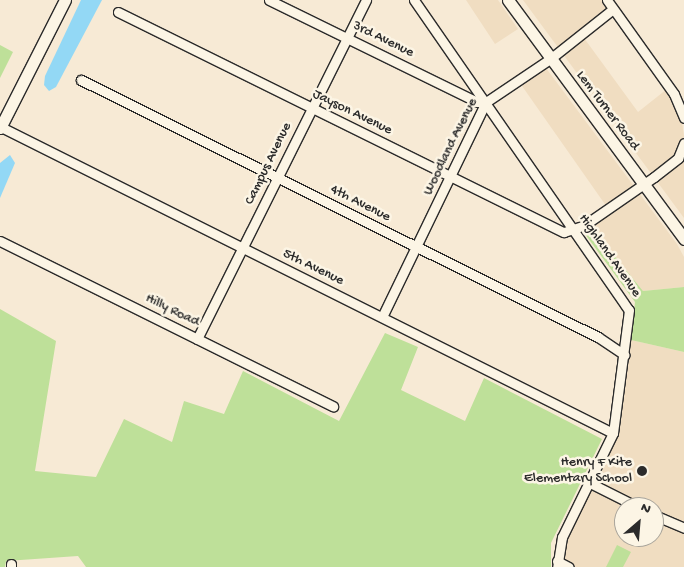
<!DOCTYPE html>
<html>
<head>
<meta charset="utf-8">
<style>
	body { margin:0 }
	#map { position:relative; width:684px; height:567px; overflow:hidden; background:#f7ead5; font-family:"Gochi Hand",sans-serif }
	div>[style] { position:absolute }
	.built>* { inset:0; background:#f0ddc1 }
	.green>* { inset:0; background:#bee099 }
	.water>* { inset:0; background:#93d8f5 }
	.roads { filter:drop-shadow(1px 0 #2b2b2b) drop-shadow(-1px 0 #2b2b2b) drop-shadow(0 1px #2b2b2b) drop-shadow(0 -1px #2b2b2b) }
	.street>* { height:9px; margin:-4.5px; padding:0 4.5px; transform-origin:4.5px; border-radius:4.5px; background:#fcf5e5 }
	.secondary>* { height:11px; margin:-5.5px; padding:0 5.5px; transform-origin:5.5px; border-radius:5.5px; background:#fcf5e5 }
	.dots>* { width:14px; height:14px; translate:-50% -50%; box-sizing:border-box; border:2px solid #fcf5e5; border-radius:50% }
	span { translate:-50% -50%; white-space:nowrap; text-align:center; line-height:1.15; -webkit-text-stroke:5px #fcf5e5; paint-order:stroke }
	.street-label { font-size:14px; color:#2b2b2b }
	.poi-label { font-size:14px; color:#2b2b2b }
	.right { translate:-100% -50%; text-align:right }
	.north { position:absolute; left:614px; top:497px; width:50px; height:50px; box-sizing:border-box; background:#fcf5e5; border:1px solid #a8a49b; border-radius:50%; rotate:27deg; font-size:14px; font-weight:700; line-height:20px; text-align:center; color:#2b2b2b }
	.north::after { content:''; display:block; margin:auto; width:18px; height:22px; background:#2b2b2b; clip-path:polygon(50% 0,100% 100%,50% 72%,0 100%) }
</style>
</head>
<body>
<div id="map">
	<div class="built">
		<i style="clip-path:polygon(466px 0,498px 0,518px 29px,495px 44px)"></i>
		<i style="clip-path:polygon(523px 0,603px 0,614px 15px,584px 38px,638px 112px,667px 89px,680px 111px,684px 135px,684px 218px)"></i>
		<i style="clip-path:polygon(540px 60px,677px 244px,684px 257px,684px 287px,643px 291px,592px 228px,609px 210px,515px 76px)"></i>
		<i style="clip-path:polygon(evenodd,631px 340px,684px 352px,684px 567px,575px 567px,562px 561px,562px 550px,617px 435px,631px 340px,624px 507px,654px 507px,654px 537px,624px 537px,624px 507px)"></i>
	</div>
	<div class="green">
		<i style="clip-path:polygon(0 45px,13px 52px,0 78px)"></i>
		<i style="clip-path:polygon(592px 228px,643px 291px,684px 287px,684px 352px,631px 340px,635px 302px,585px 234px)"></i>
		<i style="clip-path:polygon(0 309px,56px 341px,35px 471px,96px 477px,124px 419px,172px 442px,184px 401px,224px 414px,243px 371px,339px 421px,385px 333px,418px 347px,401px 390px,465px 421px,484px 378px,602px 439px,551px 543px,551px 567px,86px 567px,78px 556px,6px 561px,5px 567px,0 567px)"></i>
		<i style="clip-path:polygon(617px 545px,631px 552px,623px 567px,606px 567px)"></i>
	</div>
	<div class="water">
		<i style="clip-path:polygon(81px 0,102px 0,56px 87px,49px 91px,44px 85px,45px 76px)"></i>
		<i style="clip-path:polygon(10px 155px,15px 163px,0 198px,0 163px)"></i>
	</div>
	<div class="roads">
		<div class="street">
			<i style="left:269px;top:0;width:232px;rotate:26.1deg"></i>
			<i style="left:477px;top:102px;width:9px"></i>
			<i style="left:414px;top:0;width:377px;rotate:55.3deg"></i>
			<i style="left:629px;top:310px;width:124px;rotate:97.4deg"></i>
			<i style="left:613px;top:433px;width:116px;rotate:116.1deg"></i>
			<i style="left:562px;top:537px;width:30px;rotate:99deg"></i>
			<i style="left:607px;top:0;width:115px;rotate:54.5deg"></i>
			<i style="left:674px;top:94px;width:26px;rotate:67deg"></i>
			<i style="left:118px;top:12px;width:497px;rotate:26.3deg"></i>
			<i style="left:564px;top:232px;width:20px;rotate:-18deg"></i>
			<i style="left:583px;top:226px;width:86px;rotate:-34.6deg"></i>
			<i style="left:654px;top:177px;width:31px;rotate:-38deg"></i>
			<i style="left:678px;top:158px;width:16px;rotate:-68deg"></i>
			<i style="left:81px;top:80px;width:577px;rotate:26.43deg"></i>
			<i style="left:598px;top:337px;width:32px;rotate:34deg"></i>
			<i style="left:1px;top:127px;width:684px;rotate:26.57deg"></i>
			<i style="left:0;top:241px;width:372px;rotate:26.4deg"></i>
			<i style="left:382px;top:317px;width:239px;rotate:-64.2deg"></i>
			<i style="left:486px;top:102px;width:77px;rotate:-33.9deg"></i>
			<i style="left:550px;top:59px;width:80px;rotate:-38.4deg"></i>
			<i style="left:197px;top:339px;width:379px;rotate:-63.5deg"></i>
			<i style="left:590px;top:483px;width:54px;rotate:26.6deg"></i>
			<i style="left:654px;top:515px;width:33px;rotate:23deg"></i>
			<i style="left:557px;top:561px;width:13px;rotate:27deg"></i>
			<i style="left:11px;top:567px;width:3px;rotate:-90deg"></i>
		</div>
		<div class="secondary">
			<i style="left:508px;top:0;width:297px;rotate:53.6deg"></i>
			<i style="left:0;top:128px;width:144px;rotate:-63.1deg"></i>
		</div>
	</div>
	<div class="dots">
		<i style="left:642px;top:471px;background:#2b2b2b"></i>
	</div>
	<div class="street-label">
		<span style="left:383px;top:40px;rotate:26deg">3rd Avenue</span>
		<span style="left:607px;top:111px;rotate:53deg">Lem Turner Road</span>
		<span style="left:352px;top:113px;rotate:26deg">Jayson Avenue</span>
		<span style="left:451px;top:147px;rotate:-64deg">Woodland Avenue</span>
		<span style="left:269px;top:164px;rotate:-64deg">Campus Avenue</span>
		<span style="left:360px;top:204px;rotate:27deg">4th Avenue</span>
		<span style="left:609px;top:256px;rotate:55deg">Highland Avenue</span>
		<span style="left:313px;top:268px;rotate:26deg">5th Avenue</span>
		<span style="left:172px;top:311px;rotate:26deg">Hilly Road</span>
	</div>
	<div class="poi-label">
		<span class="right" style="left:632px;top:471px">Henry F Kite<br>Elementary School</span>
	</div>
	<div class="north">N</div>
</div>
</body>
</html>
